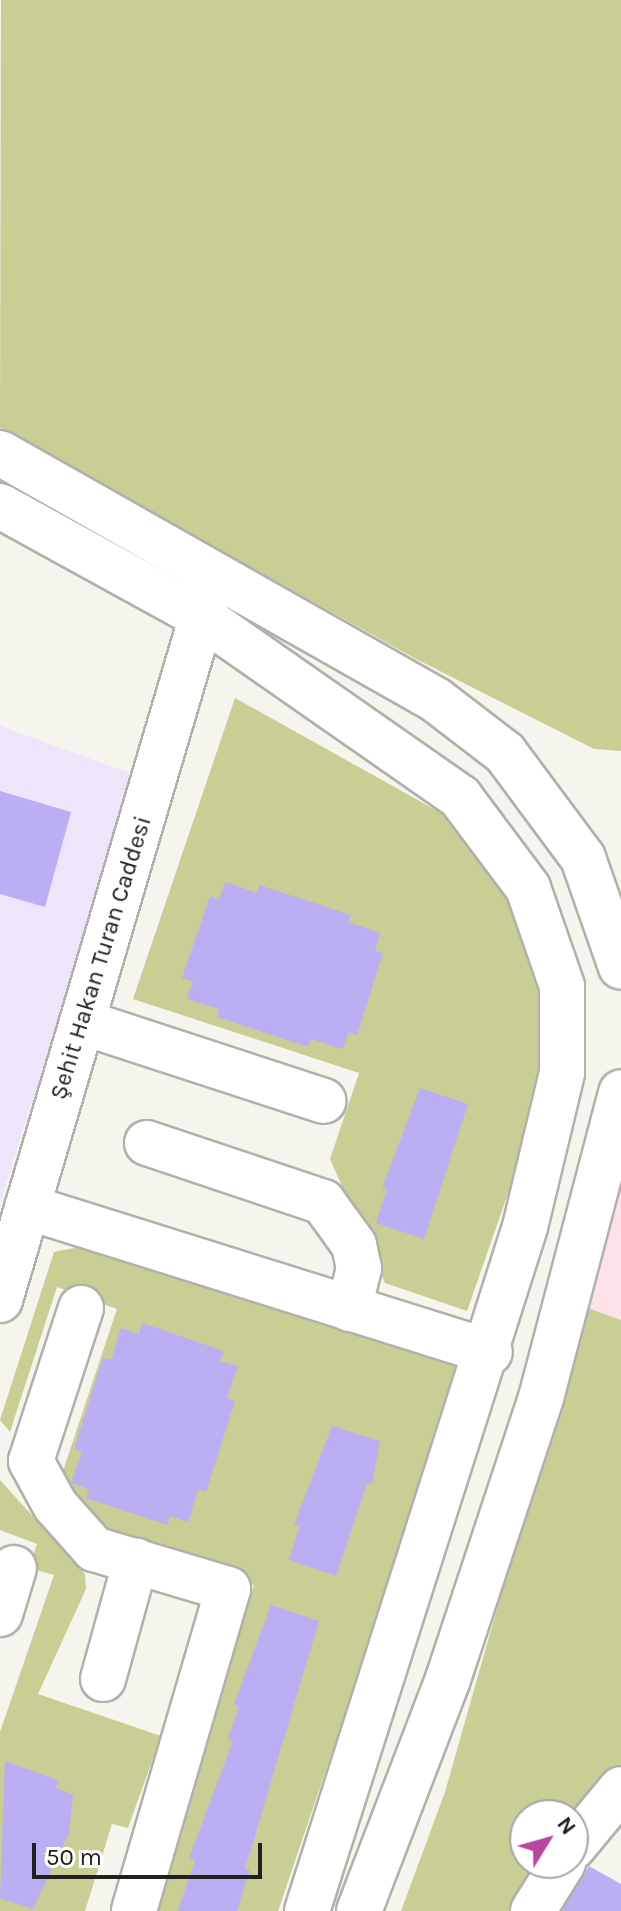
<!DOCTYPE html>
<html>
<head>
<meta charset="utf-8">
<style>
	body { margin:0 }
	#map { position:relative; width:621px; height:1911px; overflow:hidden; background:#f5f4ed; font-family:Karla,sans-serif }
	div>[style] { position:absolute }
	.industrial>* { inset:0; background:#fce2e8 }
	.education>* { inset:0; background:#eee5fb }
	.green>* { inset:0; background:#c9cf94 }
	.building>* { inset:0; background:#bbaef2 }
	.roads { filter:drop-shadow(2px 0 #b2b0aa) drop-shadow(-2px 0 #b2b0aa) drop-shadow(0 2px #b2b0aa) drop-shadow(0 -2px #b2b0aa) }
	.minor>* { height:44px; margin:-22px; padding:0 22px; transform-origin:22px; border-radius:22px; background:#fff }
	span { translate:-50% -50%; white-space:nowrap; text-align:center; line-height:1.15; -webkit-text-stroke:6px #fff; paint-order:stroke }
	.street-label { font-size:24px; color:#20201e }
	.north { position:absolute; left:509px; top:1799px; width:80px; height:80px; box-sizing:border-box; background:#fff; border:2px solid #a6a6a5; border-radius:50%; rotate:53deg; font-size:22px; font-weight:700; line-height:32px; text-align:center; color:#20201e }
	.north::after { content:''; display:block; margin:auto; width:28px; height:36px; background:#b9469f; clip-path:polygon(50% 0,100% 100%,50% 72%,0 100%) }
	.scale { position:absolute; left:32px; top:1843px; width:230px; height:36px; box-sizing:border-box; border:4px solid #20201e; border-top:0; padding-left:10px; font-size:24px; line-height:28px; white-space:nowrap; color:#20201e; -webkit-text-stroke:6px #fff; paint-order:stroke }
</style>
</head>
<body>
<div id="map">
	<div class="industrial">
		<i style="clip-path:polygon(621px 1175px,621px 1320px,583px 1305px)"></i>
	</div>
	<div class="education">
		<i style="clip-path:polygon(0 726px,135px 775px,0 1203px)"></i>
	</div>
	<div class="green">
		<i style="clip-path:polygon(1px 0,621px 0,621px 751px,594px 749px,416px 659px,0 428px)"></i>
		<i style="clip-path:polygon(235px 698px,450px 818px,507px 895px,547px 994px,548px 1079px,467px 1311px,385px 1283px,330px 1159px,359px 1073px,133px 999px)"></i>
		<i style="clip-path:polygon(79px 1247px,465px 1361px,278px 1911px,157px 1911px,254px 1585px,97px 1528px,58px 1486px,117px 1309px,57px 1287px,10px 1432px,0 1420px,54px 1252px)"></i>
		<i style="clip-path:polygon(583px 1306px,621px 1320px,621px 1783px,573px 1815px,525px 1815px,525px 1863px,565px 1863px,533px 1911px,401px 1911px,445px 1792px)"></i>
		<i style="clip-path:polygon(0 1480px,85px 1574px,86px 1589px,38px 1694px,161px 1736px,128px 1828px,112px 1824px,85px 1911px,0 1911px,0 1732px,54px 1575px,29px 1568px,37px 1544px,0 1530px)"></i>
	</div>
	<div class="building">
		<i style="clip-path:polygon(0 791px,71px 812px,45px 907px,0 894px)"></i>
		<i style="clip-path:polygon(225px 882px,257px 893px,259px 885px,351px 915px,348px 922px,380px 933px,375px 951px,383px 953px,357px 1035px,349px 1032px,343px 1049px,311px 1039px,308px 1047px,217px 1017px,219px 1009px,187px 999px,193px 981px,182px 978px,210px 896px,219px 900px)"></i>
		<i style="clip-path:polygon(420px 1088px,468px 1104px,424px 1239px,376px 1223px,387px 1189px,382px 1188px)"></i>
		<i style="clip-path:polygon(142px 1323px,224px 1351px,220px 1361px,238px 1366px,227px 1398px,235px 1401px,206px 1492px,198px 1490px,188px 1522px,170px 1516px,167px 1525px,86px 1498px,89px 1489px,71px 1483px,82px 1452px,74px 1449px,103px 1358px,111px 1360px,121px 1328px,139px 1334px)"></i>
		<i style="clip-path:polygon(332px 1426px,380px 1441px,372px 1484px,367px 1483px,336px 1576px,289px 1560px,299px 1527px,294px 1525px)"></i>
		<i style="clip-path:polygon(271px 1605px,319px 1621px,245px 1869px,250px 1870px,237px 1911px,178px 1911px,195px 1860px,189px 1858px,233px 1741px,228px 1739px,239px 1706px,234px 1704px)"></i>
		<i style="clip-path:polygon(5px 1761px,58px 1780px,56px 1788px,73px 1795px,69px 1833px,33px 1909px,0 1898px)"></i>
		<i style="clip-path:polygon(589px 1866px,621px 1884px,621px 1911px,562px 1911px)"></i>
	</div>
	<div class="roads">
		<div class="minor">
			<i style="left:0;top:453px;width:501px;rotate:29.53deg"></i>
			<i style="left:436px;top:700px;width:87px;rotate:37.5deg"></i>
			<i style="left:505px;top:753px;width:131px;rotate:53.4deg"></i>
			<i style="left:583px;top:858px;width:115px;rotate:70.8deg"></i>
			<i style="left:0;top:506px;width:230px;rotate:28.8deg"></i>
			<i style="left:202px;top:617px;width:315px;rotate:34.9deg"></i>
			<i style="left:460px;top:797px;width:114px;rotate:53.2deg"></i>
			<i style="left:528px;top:888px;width:104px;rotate:70.9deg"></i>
			<i style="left:562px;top:986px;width:87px;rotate:90deg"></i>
			<i style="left:562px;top:1073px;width:158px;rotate:103.5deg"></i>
			<i style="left:525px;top:1227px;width:718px;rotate:107.68deg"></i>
			<i style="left:82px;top:1022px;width:254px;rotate:18.1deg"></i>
			<i style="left:147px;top:1143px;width:186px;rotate:18.5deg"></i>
			<i style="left:323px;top:1202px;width:53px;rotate:54.2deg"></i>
			<i style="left:354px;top:1245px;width:24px;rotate:78deg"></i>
			<i style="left:359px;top:1268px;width:42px;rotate:103.7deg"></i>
			<i style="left:27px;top:1207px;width:485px;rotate:17.4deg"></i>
			<i style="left:0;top:1300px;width:741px;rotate:-73.55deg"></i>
			<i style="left:81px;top:1308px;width:161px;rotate:108.1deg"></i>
			<i style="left:31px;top:1461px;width:50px;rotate:61.4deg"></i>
			<i style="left:55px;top:1505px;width:59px;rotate:48.4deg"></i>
			<i style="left:94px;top:1549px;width:140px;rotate:16.6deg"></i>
			<i style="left:228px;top:1589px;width:335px;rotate:106.3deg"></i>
			<i style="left:0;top:1614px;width:48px;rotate:-73.1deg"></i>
			<i style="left:103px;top:1679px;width:123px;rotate:-74.5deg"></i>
			<i style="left:573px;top:1847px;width:75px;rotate:-50.4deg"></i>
			<i style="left:359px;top:1911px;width:248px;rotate:-69deg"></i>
			<i style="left:448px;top:1679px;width:296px;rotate:-71.7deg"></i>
			<i style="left:541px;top:1398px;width:316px;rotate:-75.3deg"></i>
			<i style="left:533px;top:1911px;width:57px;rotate:-58deg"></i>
		</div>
	</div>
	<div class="street-label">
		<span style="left:101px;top:958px;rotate:-73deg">Şehit Hakan Turan Caddesi</span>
	</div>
	<div class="north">N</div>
	<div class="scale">50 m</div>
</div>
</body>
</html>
